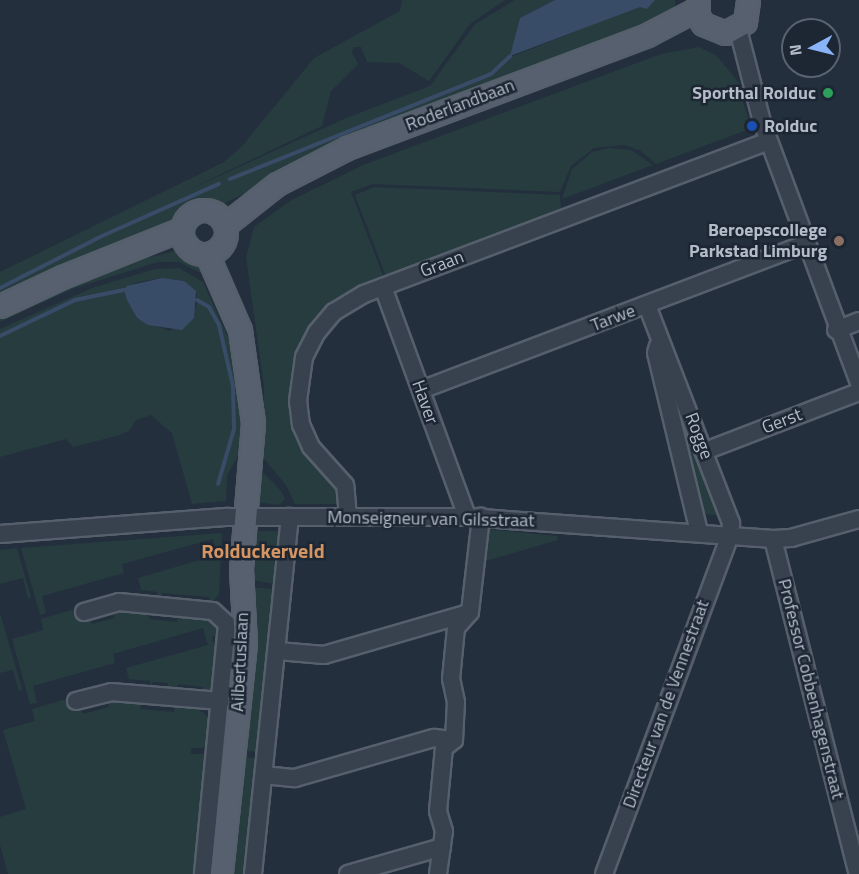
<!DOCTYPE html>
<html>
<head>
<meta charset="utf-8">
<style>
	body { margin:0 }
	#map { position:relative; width:859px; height:874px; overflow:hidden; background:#242f3e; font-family:"Titillium Web",sans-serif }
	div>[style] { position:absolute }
	.green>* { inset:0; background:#263c3f }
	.water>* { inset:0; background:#394c67 }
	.stream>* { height:4px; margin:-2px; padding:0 2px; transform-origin:2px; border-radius:2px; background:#394c67 }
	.roads { filter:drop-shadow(2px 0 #565f6c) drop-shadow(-2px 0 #565f6c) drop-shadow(0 2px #565f6c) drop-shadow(0 -2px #565f6c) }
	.minor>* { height:16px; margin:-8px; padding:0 8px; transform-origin:8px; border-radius:8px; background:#38414e }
	.major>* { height:21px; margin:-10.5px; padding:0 10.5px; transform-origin:10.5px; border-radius:10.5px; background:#56606e }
	.major>.ring { margin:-10.5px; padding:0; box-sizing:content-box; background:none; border:21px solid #56606e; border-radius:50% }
	.dots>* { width:16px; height:16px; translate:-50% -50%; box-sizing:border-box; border:3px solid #1d2633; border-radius:50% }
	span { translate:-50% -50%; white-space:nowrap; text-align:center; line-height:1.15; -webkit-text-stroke:5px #1d2633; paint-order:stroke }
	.poi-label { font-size:18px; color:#b4bcc9; font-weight:700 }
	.right { translate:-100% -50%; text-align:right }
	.left { translate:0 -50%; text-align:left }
	.street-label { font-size:18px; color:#b4bcc9 }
	.neighbourhood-label { font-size:20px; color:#d59563; font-weight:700 }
	.north { position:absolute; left:781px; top:18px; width:60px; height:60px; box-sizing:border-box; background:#1d2633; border:2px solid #59626f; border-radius:50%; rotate:263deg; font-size:16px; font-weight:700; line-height:24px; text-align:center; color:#b4bcc9 }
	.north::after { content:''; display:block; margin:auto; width:21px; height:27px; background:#8ab4f8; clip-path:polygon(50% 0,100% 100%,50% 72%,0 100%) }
</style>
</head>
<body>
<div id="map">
	<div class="green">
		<i style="clip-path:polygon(402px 0,505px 0,470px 24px,429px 81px,399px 63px,367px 62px,361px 47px,354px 47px,352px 52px,358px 64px,331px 91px,322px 126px,182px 193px,344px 119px,430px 86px,475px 24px,515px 0,555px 0,520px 18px,511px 57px,655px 0,675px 0,676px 14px,326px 152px,225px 203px,193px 204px,173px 225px,0 299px,0 272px,224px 162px,243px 145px,314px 58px,400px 11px)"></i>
		<i style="clip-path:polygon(699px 47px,717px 56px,739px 83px,747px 100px,743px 102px,752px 128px,656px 164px,641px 151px,624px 145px,594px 148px,571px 166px,560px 192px,373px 184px,351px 192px,385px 281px,338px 304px,293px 395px,338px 484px,341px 504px,295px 504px,286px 485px,264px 459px,264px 387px,246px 257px,254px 227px,290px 201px,363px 165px,661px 54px)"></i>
		<i style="clip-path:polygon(609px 148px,631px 150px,653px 165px,562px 199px,572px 169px,592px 152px)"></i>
		<i style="clip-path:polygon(374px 187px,560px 195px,561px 212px,387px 279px,355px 195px)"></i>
		<i style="clip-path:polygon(176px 251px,200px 261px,205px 275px,179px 262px,158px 262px,72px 289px,0 322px,0 314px,112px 266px)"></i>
		<i style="clip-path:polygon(evenodd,179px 268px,203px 282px,231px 344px,240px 395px,242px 438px,241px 450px,227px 476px,226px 501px,192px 504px,172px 433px,151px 415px,136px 420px,130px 430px,120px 435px,73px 447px,66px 439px,0 457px,0 329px,92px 288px,155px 269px,179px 268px,162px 278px,184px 281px,197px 295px,196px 307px,170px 331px,137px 319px,124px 290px,138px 282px,162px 278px)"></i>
		<i style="clip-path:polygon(664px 351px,726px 516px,701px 514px)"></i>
		<i style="clip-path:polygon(258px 467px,281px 491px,285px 499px,279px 505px,257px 502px)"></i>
		<i style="clip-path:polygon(484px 529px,557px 536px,558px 540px,482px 562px)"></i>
		<i style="clip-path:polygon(250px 531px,280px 531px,275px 584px,251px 580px)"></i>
		<i style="clip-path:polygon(222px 533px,219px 594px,211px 603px,209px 597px,162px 593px,161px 601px,157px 601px,157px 592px,141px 590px,138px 578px,217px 555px,213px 539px,122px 564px,124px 573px,42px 596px,46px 613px,40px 615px,21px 548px)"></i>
		<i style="clip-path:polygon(17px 548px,31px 597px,28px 599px,23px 578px,0 584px,0 550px)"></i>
		<i style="clip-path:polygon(251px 587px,274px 589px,270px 664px,266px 668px,257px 752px,240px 750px)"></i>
		<i style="clip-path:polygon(82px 607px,92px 624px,114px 618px,116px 608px,149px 610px,149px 619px,177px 622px,178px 613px,206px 615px,206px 619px,215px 622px,220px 629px,220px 637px,213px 636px,212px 641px,219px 642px,214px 686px,207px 693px,202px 692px,203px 687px,178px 684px,176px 694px,167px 693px,168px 683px,153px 682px,149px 691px,150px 681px,129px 679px,126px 668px,208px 645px,203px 628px,113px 654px,115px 663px,33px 686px,37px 703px,30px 704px,12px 639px,43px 630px,41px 619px)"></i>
		<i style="clip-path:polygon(0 613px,22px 689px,19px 691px,13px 670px,0 673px)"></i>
		<i style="clip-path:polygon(73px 697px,83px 714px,109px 707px,107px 697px,142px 700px,140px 709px,174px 712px,175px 703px,199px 706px,198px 709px,211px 719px,208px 748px,191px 748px,191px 754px,207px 754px,194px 874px,8px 874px,0 845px,0 817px,26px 809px,3px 730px,35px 721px,32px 709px)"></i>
		<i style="clip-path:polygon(240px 757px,257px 758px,260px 764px,257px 788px,253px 793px,246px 874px,227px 874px)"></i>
	</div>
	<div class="water">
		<i style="clip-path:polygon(555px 0,655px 0,647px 9px,640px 7px,510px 56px,520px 18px)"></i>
		<i style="clip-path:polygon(162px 278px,184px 281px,196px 291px,194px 318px,182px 330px,148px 325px,137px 318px,127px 300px,124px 290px,127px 286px)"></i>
	</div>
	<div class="stream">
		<i style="left:230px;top:179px;width:281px;rotate:-21.9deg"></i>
		<i style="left:491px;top:74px;width:26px;rotate:-43deg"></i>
		<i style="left:0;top:288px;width:114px;rotate:-27deg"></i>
		<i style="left:102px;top:236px;width:128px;rotate:-24deg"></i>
		<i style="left:197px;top:300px;width:14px;rotate:30deg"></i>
		<i style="left:209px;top:307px;width:21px;rotate:61deg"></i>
		<i style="left:219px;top:325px;width:63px;rotate:77.1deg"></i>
		<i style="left:233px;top:386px;width:43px;rotate:88.7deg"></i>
		<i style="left:234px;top:429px;width:57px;rotate:106.2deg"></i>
		<i style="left:0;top:336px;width:83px;rotate:-25.6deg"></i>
		<i style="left:75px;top:300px;width:50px;rotate:-11.5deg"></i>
	</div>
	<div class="roads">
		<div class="minor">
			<i style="left:738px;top:29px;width:96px;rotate:75.5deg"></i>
			<i style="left:762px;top:122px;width:278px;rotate:69.6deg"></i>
			<i style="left:383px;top:287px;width:245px;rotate:69.9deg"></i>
			<i style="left:836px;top:330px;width:25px;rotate:-21deg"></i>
			<i style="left:658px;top:346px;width:7px;rotate:106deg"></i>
			<i style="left:656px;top:353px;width:184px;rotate:76.5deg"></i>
			<i style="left:421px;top:390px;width:411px;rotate:-20.8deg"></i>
			<i style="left:705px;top:451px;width:165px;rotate:-21deg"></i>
			<i style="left:348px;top:517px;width:32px;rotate:-95deg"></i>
			<i style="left:345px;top:485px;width:51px;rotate:-131.8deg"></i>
			<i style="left:311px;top:447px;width:24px;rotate:-114deg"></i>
			<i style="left:301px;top:425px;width:24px;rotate:-97deg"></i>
			<i style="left:298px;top:401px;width:44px;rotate:-82.2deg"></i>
			<i style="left:304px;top:357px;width:28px;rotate:-63deg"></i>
			<i style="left:317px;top:332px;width:26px;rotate:-50deg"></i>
			<i style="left:334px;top:312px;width:35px;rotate:-31deg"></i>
			<i style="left:364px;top:294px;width:432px;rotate:-20.7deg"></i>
			<i style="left:0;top:534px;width:229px;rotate:-4.3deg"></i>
			<i style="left:228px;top:517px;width:239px"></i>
			<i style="left:467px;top:517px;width:307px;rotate:4.1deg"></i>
			<i style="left:773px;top:539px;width:18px;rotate:-3deg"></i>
			<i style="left:791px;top:538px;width:71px;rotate:-15.6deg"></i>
			<i style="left:773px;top:539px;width:346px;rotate:75.8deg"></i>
			<i style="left:84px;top:612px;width:36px;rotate:-16deg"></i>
			<i style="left:119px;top:602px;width:94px;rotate:5.5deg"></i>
			<i style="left:213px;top:611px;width:19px;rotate:43deg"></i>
			<i style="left:227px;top:624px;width:251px;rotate:95.5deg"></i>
			<i style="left:278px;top:651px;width:46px;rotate:5deg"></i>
			<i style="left:324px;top:655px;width:151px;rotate:-16.2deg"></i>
			<i style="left:76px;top:701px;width:36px;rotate:-14deg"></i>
			<i style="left:111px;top:692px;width:110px;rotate:4.7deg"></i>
			<i style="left:264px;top:775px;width:31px;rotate:6deg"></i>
			<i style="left:295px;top:778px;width:145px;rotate:-16.1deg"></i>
			<i style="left:434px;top:738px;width:20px;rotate:6deg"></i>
			<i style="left:253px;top:874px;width:359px;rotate:-84.1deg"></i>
			<i style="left:348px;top:874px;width:98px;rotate:-16deg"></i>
			<i style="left:438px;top:874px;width:43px;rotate:-82.1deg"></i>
			<i style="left:444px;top:831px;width:21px;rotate:-107deg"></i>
			<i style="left:438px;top:811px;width:63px;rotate:-84.6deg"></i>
			<i style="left:444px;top:748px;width:13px;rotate:-39deg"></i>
			<i style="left:454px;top:740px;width:38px;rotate:-87deg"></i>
			<i style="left:456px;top:702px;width:24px;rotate:-102deg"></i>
			<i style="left:451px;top:679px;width:51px;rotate:-84.4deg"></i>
			<i style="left:456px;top:628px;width:21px;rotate:-49deg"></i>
			<i style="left:470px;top:612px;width:96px;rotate:-83.4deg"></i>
			<i style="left:604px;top:874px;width:362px;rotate:-69.6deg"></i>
			<i style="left:730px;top:535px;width:12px;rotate:-85deg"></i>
			<i style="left:731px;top:523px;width:234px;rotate:-111.1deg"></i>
		</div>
		<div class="major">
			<i style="left:698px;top:0;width:16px;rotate:90deg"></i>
			<i style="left:698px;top:16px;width:9px;rotate:58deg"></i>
			<i style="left:703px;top:24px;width:24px;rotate:22deg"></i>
			<i style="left:725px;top:33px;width:23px;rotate:-29deg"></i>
			<i style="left:745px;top:22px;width:22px;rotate:-82deg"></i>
			<i class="ring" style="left:182px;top:210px;width:23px;height:23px"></i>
			<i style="left:225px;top:225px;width:66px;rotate:-38.3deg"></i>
			<i style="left:277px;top:184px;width:79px;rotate:-27.2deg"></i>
			<i style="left:347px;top:148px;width:321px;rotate:-20.6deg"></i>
			<i style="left:647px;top:35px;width:56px;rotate:-27.5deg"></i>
			<i style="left:207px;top:254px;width:83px;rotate:66.5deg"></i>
			<i style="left:240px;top:330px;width:94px;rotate:82deg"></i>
			<i style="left:253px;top:423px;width:146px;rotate:94.7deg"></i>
			<i style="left:241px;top:569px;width:75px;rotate:86.9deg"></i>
			<i style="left:245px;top:644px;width:231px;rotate:96deg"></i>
			<i style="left:0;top:306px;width:68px;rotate:-25.1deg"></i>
			<i style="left:62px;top:277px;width:129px;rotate:-21.8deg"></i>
		</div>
	</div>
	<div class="dots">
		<i style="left:828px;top:93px;background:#2e9e5b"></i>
		<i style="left:752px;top:126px;background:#1a4fb4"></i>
		<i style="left:839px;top:241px;background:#8d6e63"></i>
	</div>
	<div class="poi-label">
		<span class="right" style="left:816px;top:93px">Sporthal Rolduc</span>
		<span class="left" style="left:764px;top:126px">Rolduc</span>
		<span class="right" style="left:827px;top:241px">Beroepscollege<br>Parkstad Limburg</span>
	</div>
	<div class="street-label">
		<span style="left:460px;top:105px;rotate:-21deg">Roderlandbaan</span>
		<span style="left:442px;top:264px;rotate:-21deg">Graan</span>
		<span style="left:613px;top:318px;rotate:-21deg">Tarwe</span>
		<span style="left:425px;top:402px;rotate:70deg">Haver</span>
		<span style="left:782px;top:421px;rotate:-21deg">Gerst</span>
		<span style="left:699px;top:436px;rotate:69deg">Rogge</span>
		<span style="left:431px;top:519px;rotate:1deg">Monseigneur van Gilsstraat</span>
		<span style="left:240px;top:662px;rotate:-87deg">Ailbertuslaan</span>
		<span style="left:811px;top:689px;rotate:76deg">Professor Cobbenhagenstraat</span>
		<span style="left:666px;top:704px;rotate:-70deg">Directeur van de Vennestraat</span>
	</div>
	<div class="neighbourhood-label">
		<span style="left:263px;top:550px">Rolduckerveld</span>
	</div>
	<div class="north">N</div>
</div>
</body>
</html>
